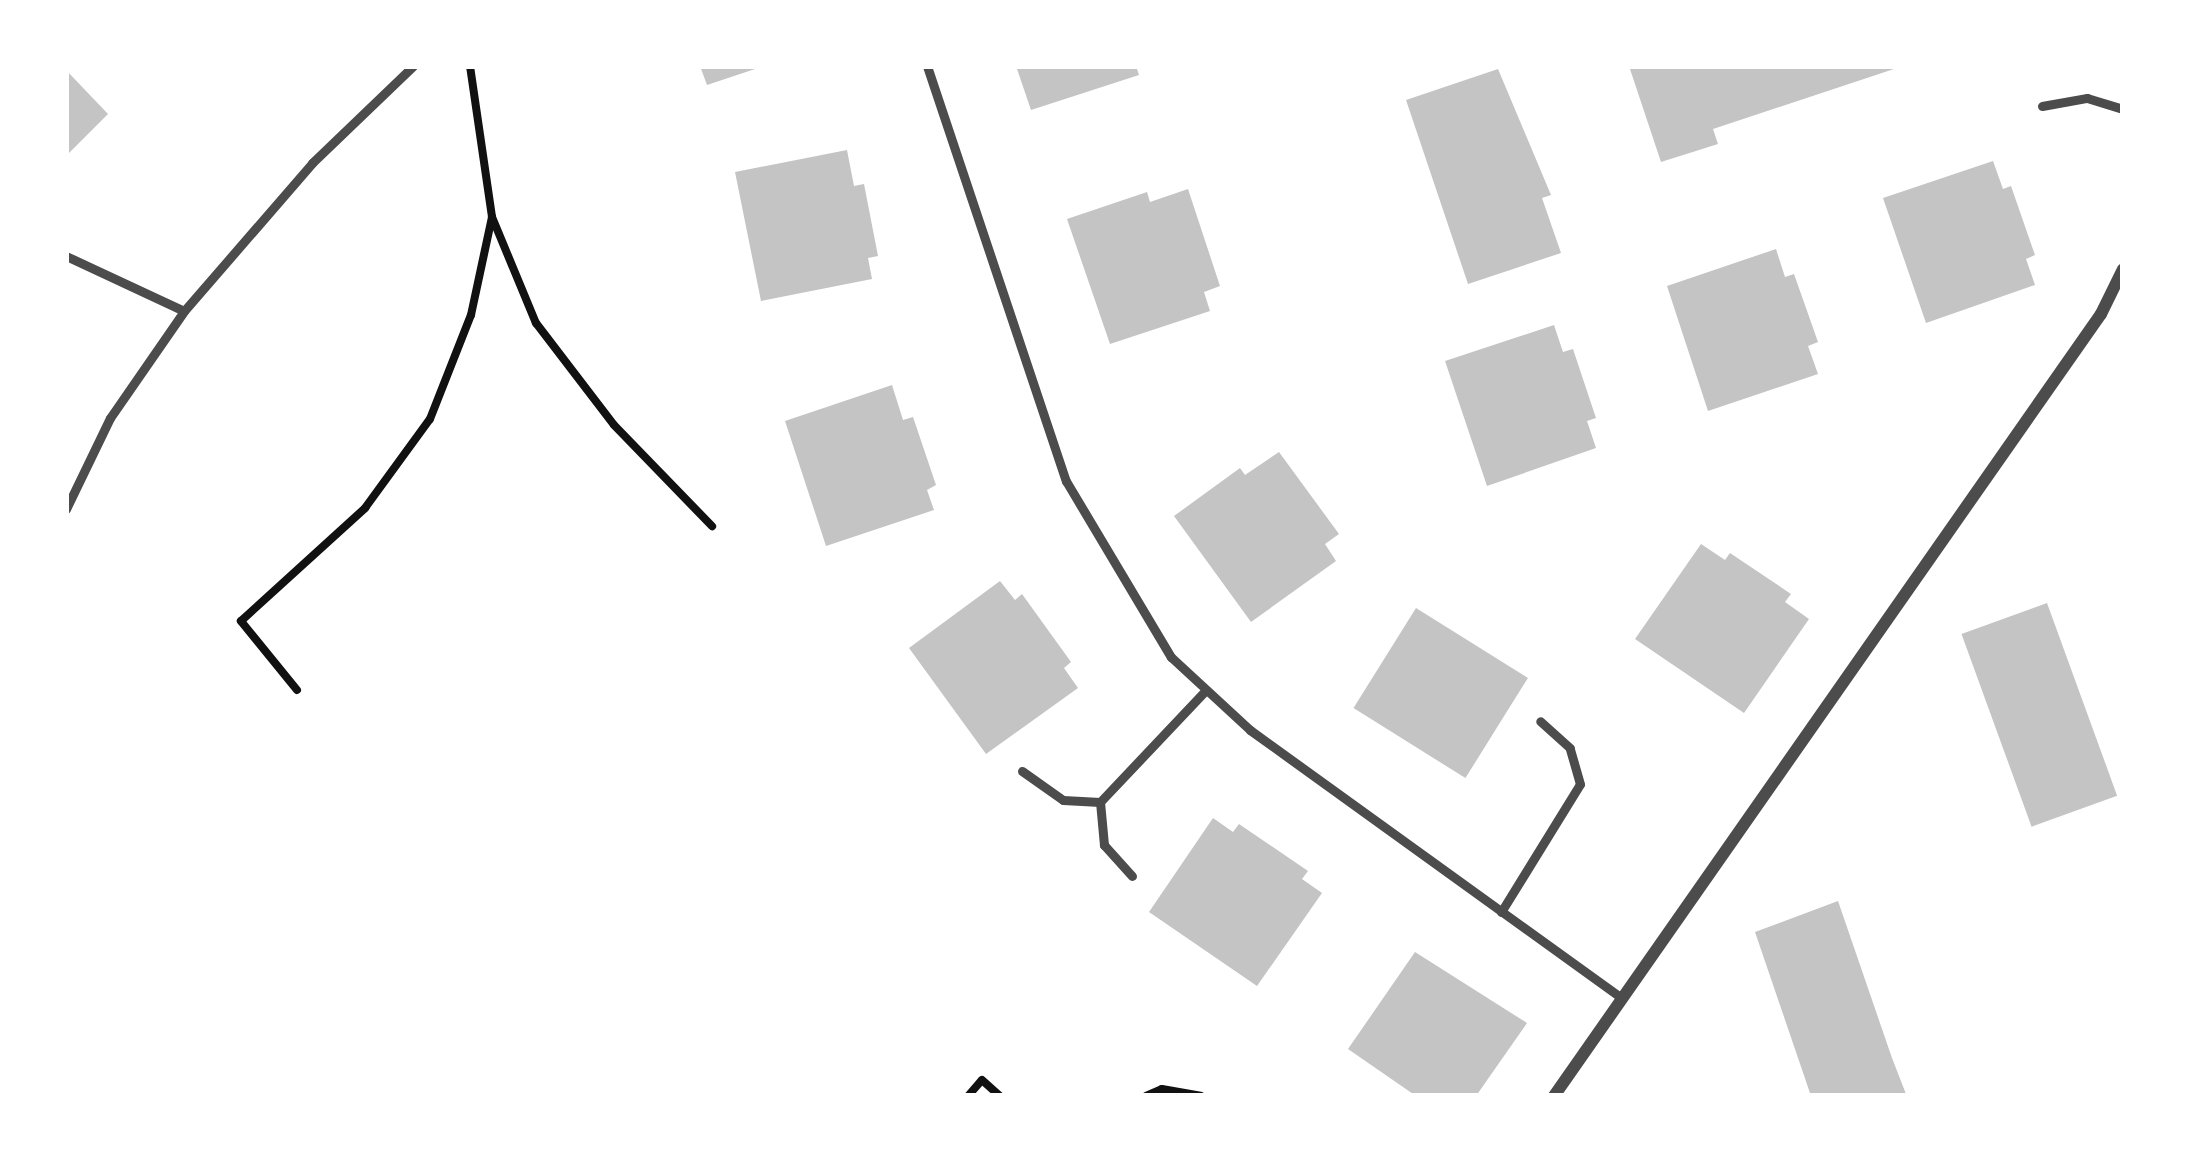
<!DOCTYPE html>
<html>
<head>
<meta charset="utf-8">
<style>
	body { margin:0 }
	#map { position:relative; width:2189px; height:1162px; overflow:hidden; background:#fff; font-family:Figtree,sans-serif }
	div>[style] { position:absolute }
	.building>* { inset:0; background:#c4c4c4; transform-origin:0 0 }
	.path>* { height:8px; margin:-4px; padding:0 4px; transform-origin:4px; border-radius:4px; background:#111 }
	.service>* { height:9px; margin:-4.5px; padding:0 4.5px; transform-origin:4.5px; border-radius:4.5px; background:#4c4c4c }
	.minor>* { height:12px; margin:-6px; padding:0 6px; transform-origin:6px; border-radius:6px; background:#4c4c4c }
	span { translate:-50% -50%; white-space:nowrap; text-align:center; line-height:1.15; -webkit-text-stroke:9px #fff; paint-order:stroke }
	.frame { position:absolute; inset:0; border:69px solid #fff; pointer-events:none }
</style>
</head>
<body>
<div id="map">
	<div class="building">
		<i style="clip-path:polygon(700px 66px,761px 66px,761px 67px,707px 85px)"></i>
		<i style="clip-path:polygon(1016px 66px,1136px 66px,1139px 75px,1031px 110px)"></i>
		<i style="clip-path:polygon(1629px 66px,1900px 66px,1900px 67px,1713px 129px,1718px 144px,1661px 162px)"></i>
		<i style="clip-path:polygon(1498px 69px,1551px 195px,1542px 198px,1561px 253px,1468px 284px,1406px 100px)"></i>
		<i style="clip-path:polygon(66px 70px,108px 114px,66px 156px)"></i>
		<i style="clip-path:polygon(847px 150px,854px 186px,864px 184px,878px 256px,868px 258px,872px 279px,761px 301px,735px 172px)"></i>
		<i style="clip-path:polygon(1993px 161px,2003px 189px,2011px 186px,2035px 255px,2026px 259px,2035px 285px,1926px 323px,1883px 198px)"></i>
		<i style="clip-path:polygon(1188px 189px,1220px 286px,1204px 292px,1210px 311px,1110px 344px,1067px 219px,1147px 192px,1150px 202px)"></i>
		<i style="clip-path:polygon(1776px 249px,1785px 277px,1794px 274px,1818px 342px,1808px 346px,1818px 374px,1708px 411px,1667px 286px)"></i>
		<i style="clip-path:polygon(1554px 325px,1563px 352px,1573px 349px,1596px 418px,1587px 421px,1596px 448px,1487px 486px,1445px 361px)"></i>
		<i style="clip-path:polygon(892px 385px,903px 420px,913px 417px,936px 485px,927px 490px,934px 510px,826px 546px,785px 421px)"></i>
		<i style="clip-path:polygon(1279px 452px,1339px 534px,1325px 544px,1336px 561px,1251px 622px,1174px 516px,1240px 468px,1245px 475px)"></i>
		<i style="clip-path:polygon(1701px 544px,1725px 560px,1730px 553px,1791px 594px,1785px 602px,1809px 619px,1744px 713px,1635px 639px)"></i>
		<i style="clip-path:polygon(1000px 581px,1015px 600px,1022px 594px,1071px 662px,1064px 668px,1078px 688px,986px 754px,909px 648px)"></i>
		<i style="left:2047px;top:603px;width:205px;height:91px;rotate:70deg"></i>
		<i style="left:1416px;top:608px;width:132px;height:118px;rotate:32deg"></i>
		<i style="clip-path:polygon(1213px 818px,1233px 832px,1239px 824px,1308px 871px,1302px 879px,1322px 893px,1257px 986px,1149px 912px)"></i>
		<i style="clip-path:polygon(1838px 901px,1892px 1058px,1906px 1094px,1811px 1096px,1755px 932px)"></i>
		<i style="clip-path:polygon(1415px 952px,1527px 1023px,1476px 1096px,1416px 1096px,1348px 1049px)"></i>
	</div>
	<div class="path">
		<i style="left:470px;top:66px;width:153px;rotate:81.7deg"></i>
		<i style="left:492px;top:217px;width:115px;rotate:67.5deg"></i>
		<i style="left:536px;top:323px;width:128px;rotate:52.6deg"></i>
		<i style="left:614px;top:425px;width:141px;rotate:45.9deg"></i>
		<i style="left:297px;top:690px;width:89px;rotate:-129.1deg"></i>
		<i style="left:241px;top:621px;width:168px;rotate:-42.3deg"></i>
		<i style="left:365px;top:508px;width:110px;rotate:-53.9deg"></i>
		<i style="left:430px;top:419px;width:112px;rotate:-68.5deg"></i>
		<i style="left:471px;top:315px;width:100px;rotate:-77.9deg"></i>
		<i style="left:968px;top:1096px;width:21px;rotate:-49deg"></i>
		<i style="left:982px;top:1080px;width:24px;rotate:42deg"></i>
		<i style="left:1146px;top:1096px;width:17px;rotate:-24deg"></i>
		<i style="left:1162px;top:1089px;width:39px;rotate:10deg"></i>
	</div>
	<div class="service">
		<i style="left:927px;top:66px;width:438px;rotate:71.5deg"></i>
		<i style="left:1066px;top:481px;width:205px;rotate:59.2deg"></i>
		<i style="left:1171px;top:657px;width:108px;rotate:42.7deg"></i>
		<i style="left:1250px;top:730px;width:458px;rotate:35.8deg"></i>
		<i style="left:2042px;top:106px;width:46px;rotate:-10.1deg"></i>
		<i style="left:2087px;top:98px;width:38px;rotate:17deg"></i>
		<i style="left:66px;top:256px;width:130px;rotate:25deg"></i>
		<i style="left:66px;top:509px;width:101px;rotate:-64.2deg"></i>
		<i style="left:110px;top:418px;width:130px;rotate:-55.3deg"></i>
		<i style="left:184px;top:311px;width:196px;rotate:-49.1deg"></i>
		<i style="left:312px;top:163px;width:140px;rotate:-43.8deg"></i>
		<i style="left:1022px;top:771px;width:50px;rotate:35.3deg"></i>
		<i style="left:1063px;top:800px;width:37px;rotate:3deg"></i>
		<i style="left:1132px;top:876px;width:42px;rotate:-132.1deg"></i>
		<i style="left:1104px;top:845px;width:43px;rotate:-95.3deg"></i>
		<i style="left:1100px;top:802px;width:154px;rotate:-46.6deg"></i>
		<i style="left:1501px;top:912px;width:150px;rotate:-58.3deg"></i>
		<i style="left:1580px;top:784px;width:37px;rotate:-106deg"></i>
		<i style="left:1570px;top:748px;width:40px;rotate:-138deg"></i>
	</div>
	<div class="minor">
		<i style="left:1554px;top:1096px;width:954px;rotate:-55.03deg"></i>
		<i style="left:2101px;top:314px;width:50px;rotate:-63.9deg"></i>
	</div>
	<div class="frame"></div>
</div>
</body>
</html>
